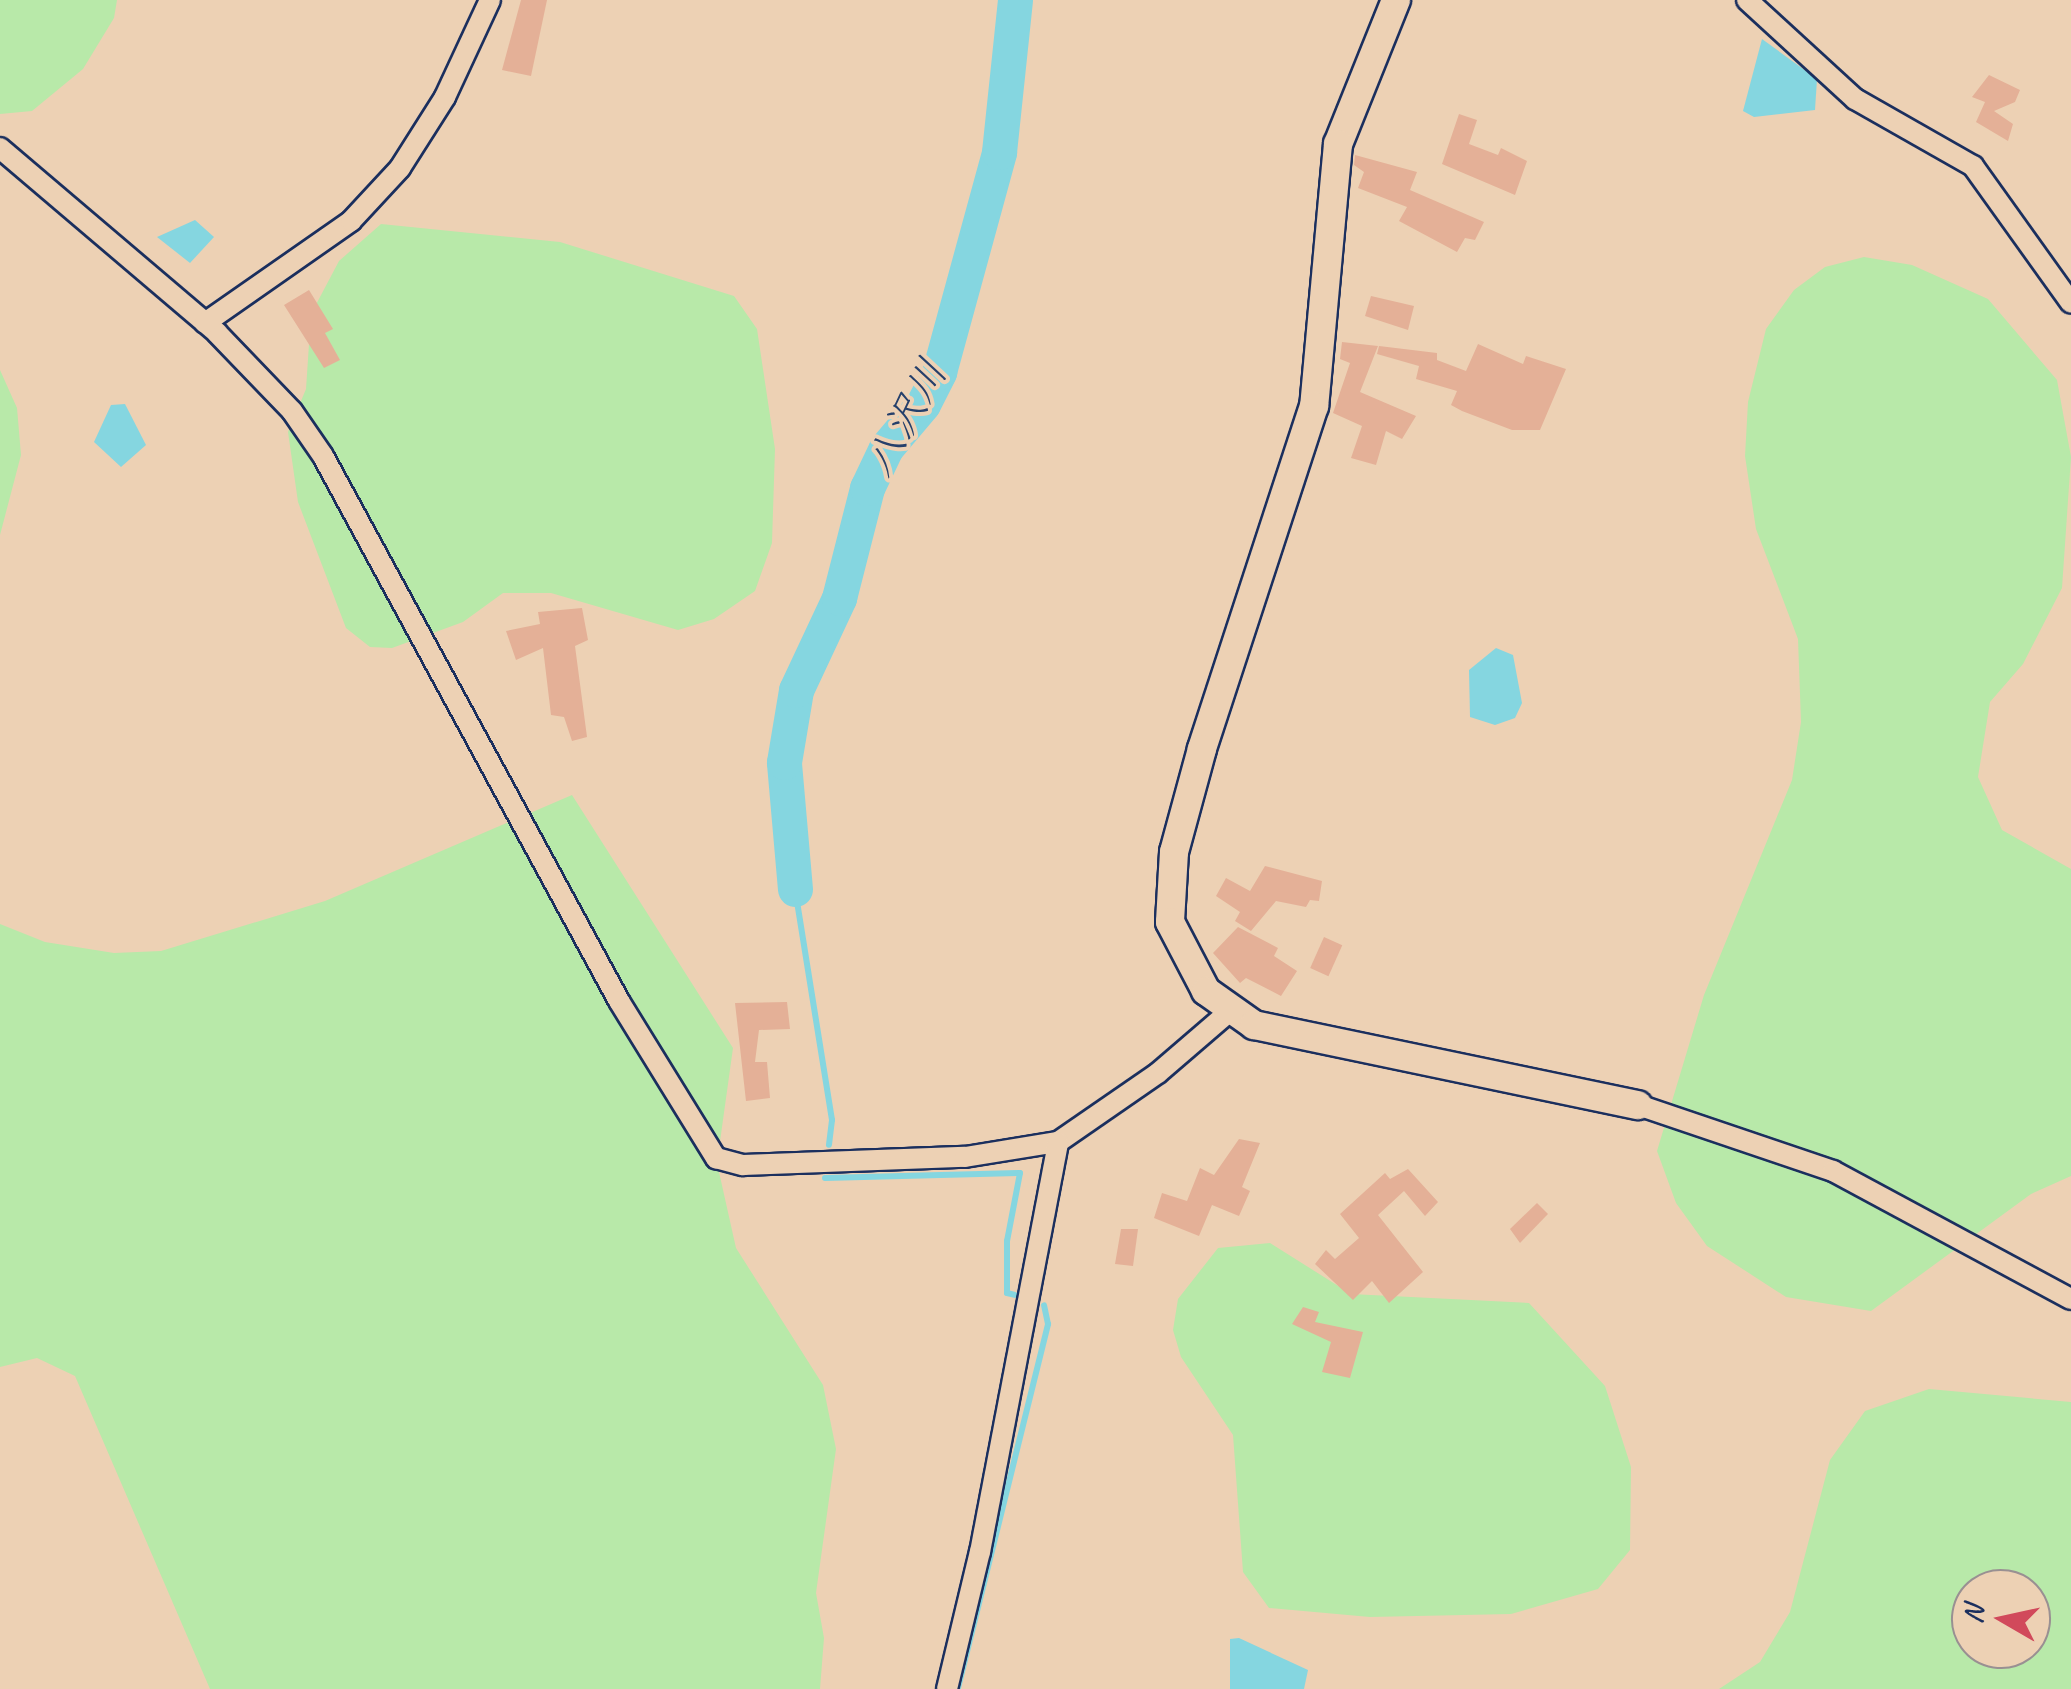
<!DOCTYPE html>
<html>
<head>
<meta charset="utf-8">
<style>
	body { margin:0 }
	#map { position:relative; width:2071px; height:1689px; overflow:hidden; background:#edd1b4; font-family:Caveat,"Klee One",sans-serif }
	div>[style] { position:absolute }
	.green>* { inset:0; background:#b8e9a9 }
	.water>* { inset:0; background:#85d6e0 }
	.stream>* { height:6px; margin:-3px; padding:0 3px; transform-origin:3px; border-radius:3px; background:#85d6e0 }
	.river>* { height:35px; margin:-17.5px; padding:0 17.5px; transform-origin:17.5px; border-radius:17.5px; background:#85d6e0 }
	.building>* { inset:0; background:#e4b097; transform-origin:0 0 }
	.roads { filter:drop-shadow(2px 0 #1b2f5e) drop-shadow(-2px 0 #1b2f5e) drop-shadow(0 2px #1b2f5e) drop-shadow(0 -2px #1b2f5e) }
	.street>* { height:20px; margin:-10px; padding:0 10px; transform-origin:10px; border-radius:10px; background:#edd1b4 }
	.secondary>* { height:28px; margin:-14px; padding:0 14px; transform-origin:14px; border-radius:14px; background:#edd1b4 }
	span { translate:-50% -50%; white-space:nowrap; text-align:center; line-height:1.15; -webkit-text-stroke:8px #edd1b4; paint-order:stroke }
	.water-label { font-size:42px; color:#26406b; font-style:italic }
	.north { position:absolute; left:1951px; top:1569px; width:100px; height:100px; box-sizing:border-box; background:#edd1b4; border:2px solid #999092; border-radius:50%; rotate:279deg; font-size:28px; font-weight:700; line-height:40px; text-align:center; color:#1b2f5e }
	.north::after { content:''; display:block; margin:auto; width:35px; height:45px; background:#d1495b; clip-path:polygon(50% 0,100% 100%,50% 72%,0 100%) }
</style>
</head>
<body>
<div id="map">
	<div class="green">
		<i style="clip-path:polygon(0 0,117px 0,114px 18px,83px 69px,32px 111px,0 114px)"></i>
		<i style="clip-path:polygon(381px 224px,560px 242px,734px 296px,757px 329px,775px 449px,772px 543px,755px 591px,714px 619px,678px 630px,551px 593px,503px 593px,463px 622px,392px 648px,370px 647px,346px 628px,298px 502px,288px 432px,306px 389px,311px 314px,339px 261px)"></i>
		<i style="clip-path:polygon(1864px 257px,1912px 265px,1988px 299px,2057px 380px,2071px 457px,2062px 588px,2023px 664px,1990px 702px,1978px 777px,2002px 830px,2071px 869px,2071px 1176px,2031px 1194px,1871px 1311px,1786px 1297px,1707px 1246px,1676px 1203px,1657px 1151px,1704px 995px,1792px 780px,1801px 722px,1798px 639px,1756px 529px,1745px 456px,1748px 402px,1766px 329px,1794px 290px,1825px 267px)"></i>
		<i style="clip-path:polygon(0 370px,17px 408px,21px 455px,0 535px)"></i>
		<i style="clip-path:polygon(572px 795px,733px 1048px,717px 1163px,736px 1248px,823px 1385px,836px 1449px,816px 1593px,824px 1638px,820px 1689px,210px 1689px,75px 1376px,37px 1358px,0 1367px,0 924px,45px 942px,114px 953px,161px 951px,325px 901px)"></i>
		<i style="clip-path:polygon(1270px 1243px,1351px 1294px,1529px 1303px,1605px 1386px,1631px 1467px,1630px 1550px,1598px 1589px,1511px 1614px,1370px 1617px,1269px 1608px,1243px 1572px,1233px 1435px,1181px 1357px,1173px 1330px,1178px 1299px,1218px 1248px)"></i>
		<i style="clip-path:polygon(evenodd,1929px 1389px,2071px 1402px,2071px 1689px,1719px 1689px,1760px 1662px,1790px 1612px,1830px 1460px,1865px 1411px,1929px 1389px,1971px 1589px,2031px 1589px,2031px 1649px,1971px 1649px,1971px 1589px)"></i>
	</div>
	<div class="water">
		<i style="clip-path:polygon(1762px 39px,1817px 79px,1815px 110px,1754px 117px,1743px 111px)"></i>
		<i style="clip-path:polygon(195px 220px,214px 237px,190px 263px,157px 237px)"></i>
		<i style="clip-path:polygon(125px 404px,146px 445px,121px 467px,94px 442px,111px 405px)"></i>
		<i style="clip-path:polygon(1496px 648px,1513px 655px,1522px 703px,1515px 718px,1495px 725px,1470px 717px,1469px 670px)"></i>
		<i style="clip-path:polygon(1239px 1638px,1308px 1670px,1304px 1689px,1230px 1689px,1230px 1639px)"></i>
	</div>
	<div class="stream">
		<i style="left:795px;top:889px;width:234px;rotate:80.9deg"></i>
		<i style="left:832px;top:1120px;width:25px;rotate:97deg"></i>
		<i style="left:825px;top:1178px;width:195px;rotate:-1.5deg"></i>
		<i style="left:1020px;top:1173px;width:69px;rotate:100.8deg"></i>
		<i style="left:1007px;top:1241px;width:52px;rotate:90deg"></i>
		<i style="left:1007px;top:1293px;width:8px;rotate:14deg"></i>
		<i style="left:958px;top:1688px;width:375px;rotate:-76.1deg"></i>
		<i style="left:1048px;top:1324px;width:19px;rotate:-102deg"></i>
	</div>
	<div class="river">
		<i style="left:795px;top:889px;width:127px;rotate:-95deg"></i>
		<i style="left:784px;top:762px;width:73px;rotate:-80.5deg"></i>
		<i style="left:796px;top:690px;width:102px;rotate:-64.9deg"></i>
		<i style="left:839px;top:598px;width:114px;rotate:-75.7deg"></i>
		<i style="left:867px;top:488px;width:44px;rotate:-64.6deg"></i>
		<i style="left:886px;top:448px;width:57px;rotate:-49.9deg"></i>
		<i style="left:923px;top:404px;width:36px;rotate:-63deg"></i>
		<i style="left:939px;top:372px;width:228px;rotate:-74.7deg"></i>
		<i style="left:999px;top:152px;width:153px;rotate:-84deg"></i>
	</div>
	<div class="building">
		<i style="clip-path:polygon(521px 0,547px 0,531px 76px,502px 70px)"></i>
		<i style="clip-path:polygon(1989px 75px,2020px 90px,2015px 102px,1994px 111px,2013px 124px,2008px 141px,1976px 122px,1985px 102px,1972px 97px)"></i>
		<i style="clip-path:polygon(1459px 114px,1477px 120px,1469px 144px,1498px 155px,1501px 148px,1527px 161px,1515px 195px,1442px 164px)"></i>
		<i style="clip-path:polygon(1355px 155px,1417px 172px,1410px 190px,1484px 222px,1475px 240px,1465px 238px,1457px 252px,1399px 221px,1407px 207px,1358px 188px,1364px 172px,1354px 165px)"></i>
		<i style="clip-path:polygon(309px 290px,333px 329px,325px 333px,340px 360px,324px 368px,284px 305px)"></i>
		<i style="clip-path:polygon(1371px 296px,1414px 306px,1408px 330px,1365px 316px)"></i>
		<i style="clip-path:polygon(1342px 342px,1378px 346px,1360px 392px,1416px 416px,1402px 439px,1386px 431px,1376px 465px,1351px 458px,1362px 426px,1333px 413px,1350px 363px,1340px 359px)"></i>
		<i style="clip-path:polygon(1478px 344px,1523px 364px,1526px 356px,1566px 369px,1540px 430px,1512px 430px,1462px 411px,1451px 405px,1457px 391px,1416px 379px,1419px 366px,1377px 354px,1379px 346px,1437px 353px,1437px 360px,1466px 371px)"></i>
		<i style="clip-path:polygon(582px 608px,588px 640px,575px 646px,587px 737px,572px 741px,564px 717px,551px 715px,543px 648px,516px 660px,506px 631px,540px 624px,538px 612px)"></i>
		<i style="clip-path:polygon(1265px 866px,1322px 881px,1319px 901px,1310px 900px,1306px 907px,1276px 901px,1251px 931px,1235px 921px,1240px 912px,1216px 896px,1226px 878px,1250px 891px)"></i>
		<i style="clip-path:polygon(1238px 927px,1278px 948px,1274px 956px,1297px 971px,1281px 996px,1246px 978px,1240px 983px,1213px 953px)"></i>
		<i style="left:1324px;top:937px;width:20px;height:34px;rotate:24deg"></i>
		<i style="clip-path:polygon(787px 1002px,790px 1029px,759px 1030px,755px 1062px,767px 1062px,770px 1098px,746px 1101px,735px 1003px)"></i>
		<i style="clip-path:polygon(1239px 1139px,1260px 1143px,1242px 1187px,1250px 1191px,1239px 1216px,1212px 1205px,1199px 1236px,1154px 1218px,1162px 1193px,1187px 1201px,1200px 1168px,1214px 1175px)"></i>
		<i style="clip-path:polygon(1408px 1169px,1438px 1202px,1425px 1216px,1404px 1191px,1378px 1215px,1423px 1272px,1389px 1303px,1372px 1281px,1353px 1300px,1315px 1264px,1326px 1250px,1335px 1259px,1359px 1238px,1340px 1214px,1385px 1173px,1390px 1179px)"></i>
		<i style="clip-path:polygon(1537px 1203px,1548px 1214px,1520px 1243px,1510px 1229px)"></i>
		<i style="clip-path:polygon(1121px 1229px,1138px 1229px,1133px 1266px,1115px 1264px)"></i>
		<i style="clip-path:polygon(1303px 1307px,1319px 1312px,1315px 1322px,1363px 1332px,1350px 1378px,1322px 1372px,1331px 1342px,1292px 1324px)"></i>
	</div>
	<div class="roads">
		<div class="street">
			<i style="left:1747px;top:0;width:147px;rotate:42.5deg"></i>
			<i style="left:1855px;top:99px;width:136px;rotate:29.6deg"></i>
			<i style="left:1973px;top:166px;width:168px;rotate:54.4deg"></i>
			<i style="left:0;top:148px;width:285px;rotate:40.4deg"></i>
			<i style="left:217px;top:333px;width:108px;rotate:46.1deg"></i>
			<i style="left:292px;top:411px;width:55px;rotate:55.4deg"></i>
			<i style="left:323px;top:456px;width:620px;rotate:61.49deg"></i>
			<i style="left:619px;top:1001px;width:185px;rotate:58.3deg"></i>
			<i style="left:716px;top:1158px;width:28px;rotate:15deg"></i>
			<i style="left:743px;top:1165px;width:222px;rotate:-2.1deg"></i>
			<i style="left:965px;top:1157px;width:94px;rotate:-9.2deg"></i>
			<i style="left:1058px;top:1142px;width:121px;rotate:-34.6deg"></i>
			<i style="left:1158px;top:1073px;width:95px;rotate:-40.7deg"></i>
			<i style="left:205px;top:323px;width:178px;rotate:-34.9deg"></i>
			<i style="left:351px;top:221px;width:72px;rotate:-47.2deg"></i>
			<i style="left:400px;top:168px;width:84px;rotate:-57.6deg"></i>
			<i style="left:445px;top:97px;width:107px;rotate:-65.1deg"></i>
			<i style="left:1638px;top:1105px;width:206px;rotate:18.7deg"></i>
			<i style="left:1833px;top:1171px;width:270px;rotate:28.3deg"></i>
			<i style="left:947px;top:1689px;width:141px;rotate:-76.5deg"></i>
			<i style="left:980px;top:1552px;width:417px;rotate:-79.2deg"></i>
		</div>
		<div class="secondary">
			<i style="left:1396px;top:0;width:155px;rotate:111.9deg"></i>
			<i style="left:1338px;top:144px;width:263px;rotate:95.2deg"></i>
			<i style="left:1314px;top:406px;width:361px;rotate:108.1deg"></i>
			<i style="left:1202px;top:749px;width:107px;rotate:105.2deg"></i>
			<i style="left:1174px;top:852px;width:70px;rotate:93.3deg"></i>
			<i style="left:1170px;top:922px;width:78px;rotate:62.4deg"></i>
			<i style="left:1206px;top:991px;width:59px;rotate:35.3deg"></i>
			<i style="left:1254px;top:1025px;width:392px;rotate:11.8deg"></i>
		</div>
	</div>
	<div class="water-label">
		<span style="left:906px;top:418px;rotate:-61deg">八沢川</span>
	</div>
	<div class="north">N</div>
</div>
</body>
</html>
